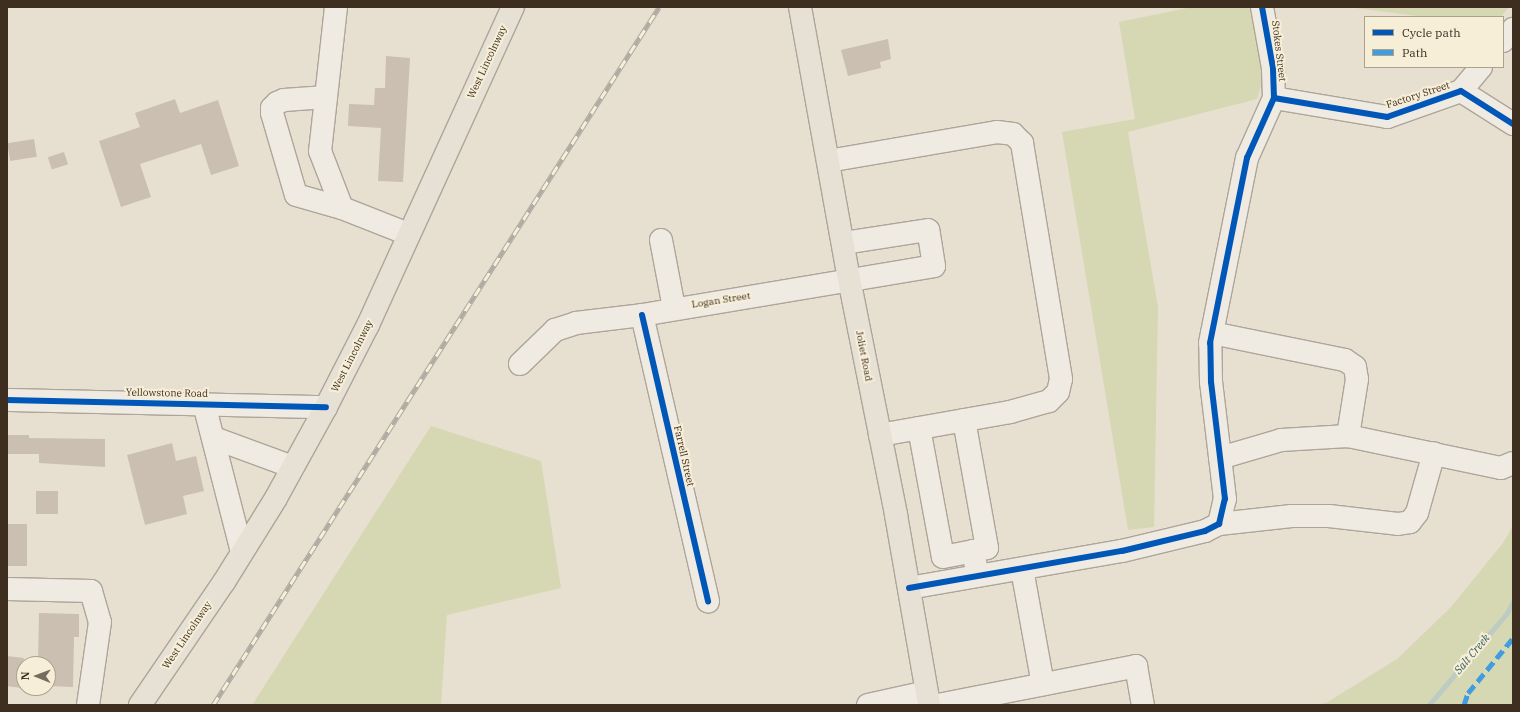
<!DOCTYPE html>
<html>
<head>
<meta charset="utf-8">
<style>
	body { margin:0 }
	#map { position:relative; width:1520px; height:712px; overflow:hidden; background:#e7e0d1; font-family:"IBM Plex Serif",serif }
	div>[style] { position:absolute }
	.green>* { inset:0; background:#d6d7b3 }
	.stream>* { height:4.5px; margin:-2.25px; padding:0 2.25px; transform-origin:2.25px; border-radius:2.25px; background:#bcccc2 }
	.building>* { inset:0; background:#cbbfb2; transform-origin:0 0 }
	.roads { filter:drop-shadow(1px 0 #ada599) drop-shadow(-1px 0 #ada599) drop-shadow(0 1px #ada599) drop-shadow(0 -1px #ada599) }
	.minor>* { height:22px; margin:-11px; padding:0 11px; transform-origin:11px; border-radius:11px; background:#efebe3 }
	.major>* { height:22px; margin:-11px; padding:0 11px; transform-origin:11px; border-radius:11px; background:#e6e1d4 }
	.rail>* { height:4.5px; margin-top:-2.25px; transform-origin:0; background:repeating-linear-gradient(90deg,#f7eed8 0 9px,#afaaa2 0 18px); box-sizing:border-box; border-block:1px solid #afaaa2 }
	.quiet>* { height:5px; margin-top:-2.5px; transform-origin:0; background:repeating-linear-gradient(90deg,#3f9de0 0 10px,transparent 0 15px) }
	.cycleway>* { height:6px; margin:-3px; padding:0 3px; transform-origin:3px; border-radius:3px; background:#0057b8 }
	span { translate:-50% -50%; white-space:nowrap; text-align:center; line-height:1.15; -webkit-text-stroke:4px #f7eed8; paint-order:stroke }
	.street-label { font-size:10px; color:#3d2e20 }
	.water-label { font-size:11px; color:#2f5d5a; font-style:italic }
	.frame { position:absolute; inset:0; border:8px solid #3d2e20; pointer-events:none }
	.legend { position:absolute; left:1364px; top:16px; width:140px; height:52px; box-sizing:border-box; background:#f7eed8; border:1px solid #ada18e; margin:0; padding:5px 7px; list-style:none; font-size:12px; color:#3d2e20 }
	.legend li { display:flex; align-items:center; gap:8px; height:20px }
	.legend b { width:20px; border:1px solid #ada18e }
	.north { position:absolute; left:16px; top:656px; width:40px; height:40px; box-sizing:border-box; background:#f7eed8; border:1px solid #ada18e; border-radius:50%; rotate:271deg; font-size:11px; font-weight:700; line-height:16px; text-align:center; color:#3d2e20 }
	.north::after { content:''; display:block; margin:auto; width:14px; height:18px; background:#786c5e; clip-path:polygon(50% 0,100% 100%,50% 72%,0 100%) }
</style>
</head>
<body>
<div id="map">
	<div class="green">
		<i style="clip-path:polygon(1192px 7px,1255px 7px,1264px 75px,1257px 99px,1128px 132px,1158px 307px,1154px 527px,1128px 530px,1062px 132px,1135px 119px,1119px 22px)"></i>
		<i style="clip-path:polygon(1348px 7px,1509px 7px,1501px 17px,1425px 17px)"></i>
		<i style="clip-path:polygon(431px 426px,541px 461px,561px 588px,447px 615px,441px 705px,252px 705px)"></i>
		<i style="clip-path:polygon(1513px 526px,1513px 705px,1314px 705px,1326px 703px,1397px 659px,1451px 607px,1503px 543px)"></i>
	</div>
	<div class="stream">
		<i style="left:1429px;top:705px;width:121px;rotate:-49.7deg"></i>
		<i style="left:1507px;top:613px;width:13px;rotate:-61deg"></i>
	</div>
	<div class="building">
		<i style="clip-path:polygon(888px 39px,891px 59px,880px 62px,881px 68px,848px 76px,841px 50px)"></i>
		<i style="clip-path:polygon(386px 56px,410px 58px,403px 182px,378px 181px,381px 128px,348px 126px,349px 104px,374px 105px,375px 88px,385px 88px)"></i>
		<i style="clip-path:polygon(175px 99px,180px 113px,218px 100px,239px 166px,211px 175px,201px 144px,140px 164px,151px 197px,121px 207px,99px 141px,140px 127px,135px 113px)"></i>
		<i style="left:34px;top:139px;width:18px;height:27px;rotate:81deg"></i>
		<i style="left:64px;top:152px;width:13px;height:17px;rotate:72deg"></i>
		<i style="clip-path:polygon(7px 435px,29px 435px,29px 438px,105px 439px,105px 467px,39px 463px,39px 454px,7px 454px)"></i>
		<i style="clip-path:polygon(172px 443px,176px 461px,196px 456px,204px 491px,183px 496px,187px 514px,145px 525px,127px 455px)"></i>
		<i style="left:36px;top:491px;width:22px;height:23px"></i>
		<i style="left:7px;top:524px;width:20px;height:42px"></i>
		<i style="clip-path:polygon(39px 613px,79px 614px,79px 637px,74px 637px,73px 687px,48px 686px,48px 664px,38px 664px)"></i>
		<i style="left:7px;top:656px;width:17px;height:30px;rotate:7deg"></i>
	</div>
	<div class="roads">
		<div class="minor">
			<i style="left:336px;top:7px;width:145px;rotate:96.3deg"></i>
			<i style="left:320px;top:151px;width:61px;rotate:68.9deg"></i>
			<i style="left:342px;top:208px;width:71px;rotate:21.5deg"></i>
			<i style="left:1503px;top:41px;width:16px;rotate:-50deg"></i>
			<i style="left:1461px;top:91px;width:31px;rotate:-50deg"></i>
			<i style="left:326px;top:97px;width:42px;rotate:175.9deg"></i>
			<i style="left:284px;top:100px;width:8px;rotate:157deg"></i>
			<i style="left:277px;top:103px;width:7px;rotate:135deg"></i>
			<i style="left:272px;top:108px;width:5px;rotate:90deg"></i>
			<i style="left:272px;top:113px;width:85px;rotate:73.7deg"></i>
			<i style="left:296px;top:195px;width:48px;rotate:15.8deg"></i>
			<i style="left:1274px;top:98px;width:115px;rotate:9.5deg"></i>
			<i style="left:1387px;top:117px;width:78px;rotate:-19.4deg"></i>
			<i style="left:1461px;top:91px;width:62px;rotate:32.4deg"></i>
			<i style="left:828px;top:161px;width:171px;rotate:-9.7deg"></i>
			<i style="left:997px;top:132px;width:16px;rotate:7deg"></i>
			<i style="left:1013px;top:134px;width:13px;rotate:45deg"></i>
			<i style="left:1022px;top:143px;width:239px;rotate:80.6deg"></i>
			<i style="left:1061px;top:379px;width:13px;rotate:103deg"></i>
			<i style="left:1058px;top:392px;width:13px;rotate:135deg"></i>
			<i style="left:1049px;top:401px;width:41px;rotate:164.2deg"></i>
			<i style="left:1010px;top:412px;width:132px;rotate:170deg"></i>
			<i style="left:661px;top:240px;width:69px;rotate:79.2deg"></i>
			<i style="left:642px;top:315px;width:294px;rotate:77deg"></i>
			<i style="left:1212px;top:333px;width:136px;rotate:11.5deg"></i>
			<i style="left:1345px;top:360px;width:12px;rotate:35deg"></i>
			<i style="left:1355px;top:367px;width:12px;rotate:81deg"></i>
			<i style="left:1357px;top:379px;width:58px;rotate:99deg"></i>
			<i style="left:520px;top:364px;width:49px;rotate:-44.2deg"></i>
			<i style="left:555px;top:330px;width:22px;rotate:-18deg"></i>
			<i style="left:576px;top:323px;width:66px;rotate:-6.9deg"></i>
			<i style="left:642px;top:315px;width:296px;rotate:-9.5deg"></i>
			<i style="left:934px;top:266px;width:36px;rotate:-99deg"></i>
			<i style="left:928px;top:230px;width:86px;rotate:171.3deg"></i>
			<i style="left:7px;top:400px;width:319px;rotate:1.3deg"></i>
			<i style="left:204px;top:404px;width:153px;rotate:75.6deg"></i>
			<i style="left:964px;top:420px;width:130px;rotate:79.8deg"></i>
			<i style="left:987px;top:548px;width:14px;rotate:168deg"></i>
			<i style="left:973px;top:551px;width:25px;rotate:79deg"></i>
			<i style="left:919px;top:428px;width:131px;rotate:79.5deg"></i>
			<i style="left:943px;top:557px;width:31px;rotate:-11deg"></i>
			<i style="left:214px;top:438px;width:84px;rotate:20.2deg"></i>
			<i style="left:1220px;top:458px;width:64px;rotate:-16.4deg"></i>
			<i style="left:1281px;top:440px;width:67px;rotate:-3.4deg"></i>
			<i style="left:1348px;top:436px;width:156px;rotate:11.8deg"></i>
			<i style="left:1501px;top:468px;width:13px;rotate:-23deg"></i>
			<i style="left:1219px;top:524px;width:73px;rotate:-6.3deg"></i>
			<i style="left:1292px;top:516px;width:37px"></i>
			<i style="left:1329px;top:516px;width:69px;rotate:6.6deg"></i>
			<i style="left:1398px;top:524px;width:12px;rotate:-9deg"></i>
			<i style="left:1410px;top:522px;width:11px;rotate:-52deg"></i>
			<i style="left:1417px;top:513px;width:62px;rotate:-74.2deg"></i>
			<i style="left:1022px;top:569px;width:117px;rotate:79.7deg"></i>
			<i style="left:909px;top:588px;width:216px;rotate:-9.9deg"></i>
			<i style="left:1122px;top:551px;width:85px;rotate:-13.5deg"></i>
			<i style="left:1205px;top:531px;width:16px;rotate:-27deg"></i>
			<i style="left:1219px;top:524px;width:26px;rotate:-77deg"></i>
			<i style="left:1225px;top:499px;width:118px;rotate:-96.8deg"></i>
			<i style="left:1211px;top:382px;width:39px;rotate:-91deg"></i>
			<i style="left:1210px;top:343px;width:189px;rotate:-78.7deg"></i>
			<i style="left:1247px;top:158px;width:66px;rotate:-65.8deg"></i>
			<i style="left:1274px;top:98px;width:30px;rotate:-92deg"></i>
			<i style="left:1273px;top:68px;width:62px;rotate:-100.2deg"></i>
			<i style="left:7px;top:589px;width:84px;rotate:1.4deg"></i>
			<i style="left:91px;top:591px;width:32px;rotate:74deg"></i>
			<i style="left:100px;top:622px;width:84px;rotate:98.2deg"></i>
			<i style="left:868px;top:705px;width:59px;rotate:-12.6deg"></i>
			<i style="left:938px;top:705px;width:202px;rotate:-11.1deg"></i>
			<i style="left:1136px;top:666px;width:40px;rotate:80deg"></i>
		</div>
		<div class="major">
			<i style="left:800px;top:7px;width:276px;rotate:79.8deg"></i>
			<i style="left:849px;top:279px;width:241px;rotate:78.7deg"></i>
			<i style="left:896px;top:515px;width:193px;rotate:80.1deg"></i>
			<i style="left:140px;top:705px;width:149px;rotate:-55.7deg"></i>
			<i style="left:224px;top:582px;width:99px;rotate:-58.2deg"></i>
			<i style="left:276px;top:498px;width:104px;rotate:-61.2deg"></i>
			<i style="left:326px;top:407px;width:92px;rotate:-62.9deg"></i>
			<i style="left:368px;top:325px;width:349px;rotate:-65.5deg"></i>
		</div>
	</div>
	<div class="rail">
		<i style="left:213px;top:705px;width:828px;rotate:-57.42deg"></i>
	</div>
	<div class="quiet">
		<i style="left:1464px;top:705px;width:13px;rotate:-72deg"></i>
		<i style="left:1468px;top:693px;width:71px;rotate:-50.7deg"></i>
	</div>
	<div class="cycleway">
		<i style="left:1274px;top:98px;width:115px;rotate:9.5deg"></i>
		<i style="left:1387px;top:117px;width:78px;rotate:-19.4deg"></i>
		<i style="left:1461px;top:91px;width:62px;rotate:32.4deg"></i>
		<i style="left:642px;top:315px;width:294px;rotate:77deg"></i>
		<i style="left:7px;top:400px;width:319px;rotate:1.3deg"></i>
		<i style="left:909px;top:588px;width:216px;rotate:-9.9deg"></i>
		<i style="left:1122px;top:551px;width:85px;rotate:-13.5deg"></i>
		<i style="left:1205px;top:531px;width:16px;rotate:-27deg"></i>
		<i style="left:1219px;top:524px;width:26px;rotate:-77deg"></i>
		<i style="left:1225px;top:499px;width:118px;rotate:-96.8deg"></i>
		<i style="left:1211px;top:382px;width:39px;rotate:-91deg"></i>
		<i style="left:1210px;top:343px;width:189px;rotate:-78.7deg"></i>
		<i style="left:1247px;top:158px;width:66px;rotate:-65.8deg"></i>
		<i style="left:1274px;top:98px;width:30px;rotate:-92deg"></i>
		<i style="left:1273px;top:68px;width:62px;rotate:-100.2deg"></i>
	</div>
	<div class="street-label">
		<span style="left:1279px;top:51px;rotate:83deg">Stokes Street</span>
		<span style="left:487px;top:62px;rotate:-65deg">West Lincolnway</span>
		<span style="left:1418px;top:95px;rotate:-18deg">Factory Street</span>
		<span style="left:721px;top:300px;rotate:-9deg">Logan Street</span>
		<span style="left:352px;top:356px;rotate:-63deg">West Lincolnway</span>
		<span style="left:864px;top:356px;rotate:79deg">Joliet Road</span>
		<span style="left:167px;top:393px;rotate:1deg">Yellowstone Road</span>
		<span style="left:684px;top:456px;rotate:77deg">Farrell Street</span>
		<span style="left:187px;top:635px;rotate:-56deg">West Lincolnway</span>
	</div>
	<div class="water-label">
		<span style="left:1472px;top:654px;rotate:-50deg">Salt Creek</span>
	</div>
	<div class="frame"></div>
	<ul class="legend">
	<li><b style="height:5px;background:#0057b8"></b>Cycle path</li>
	<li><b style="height:5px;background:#3f9de0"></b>Path</li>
	</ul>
	<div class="north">N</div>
</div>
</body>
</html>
